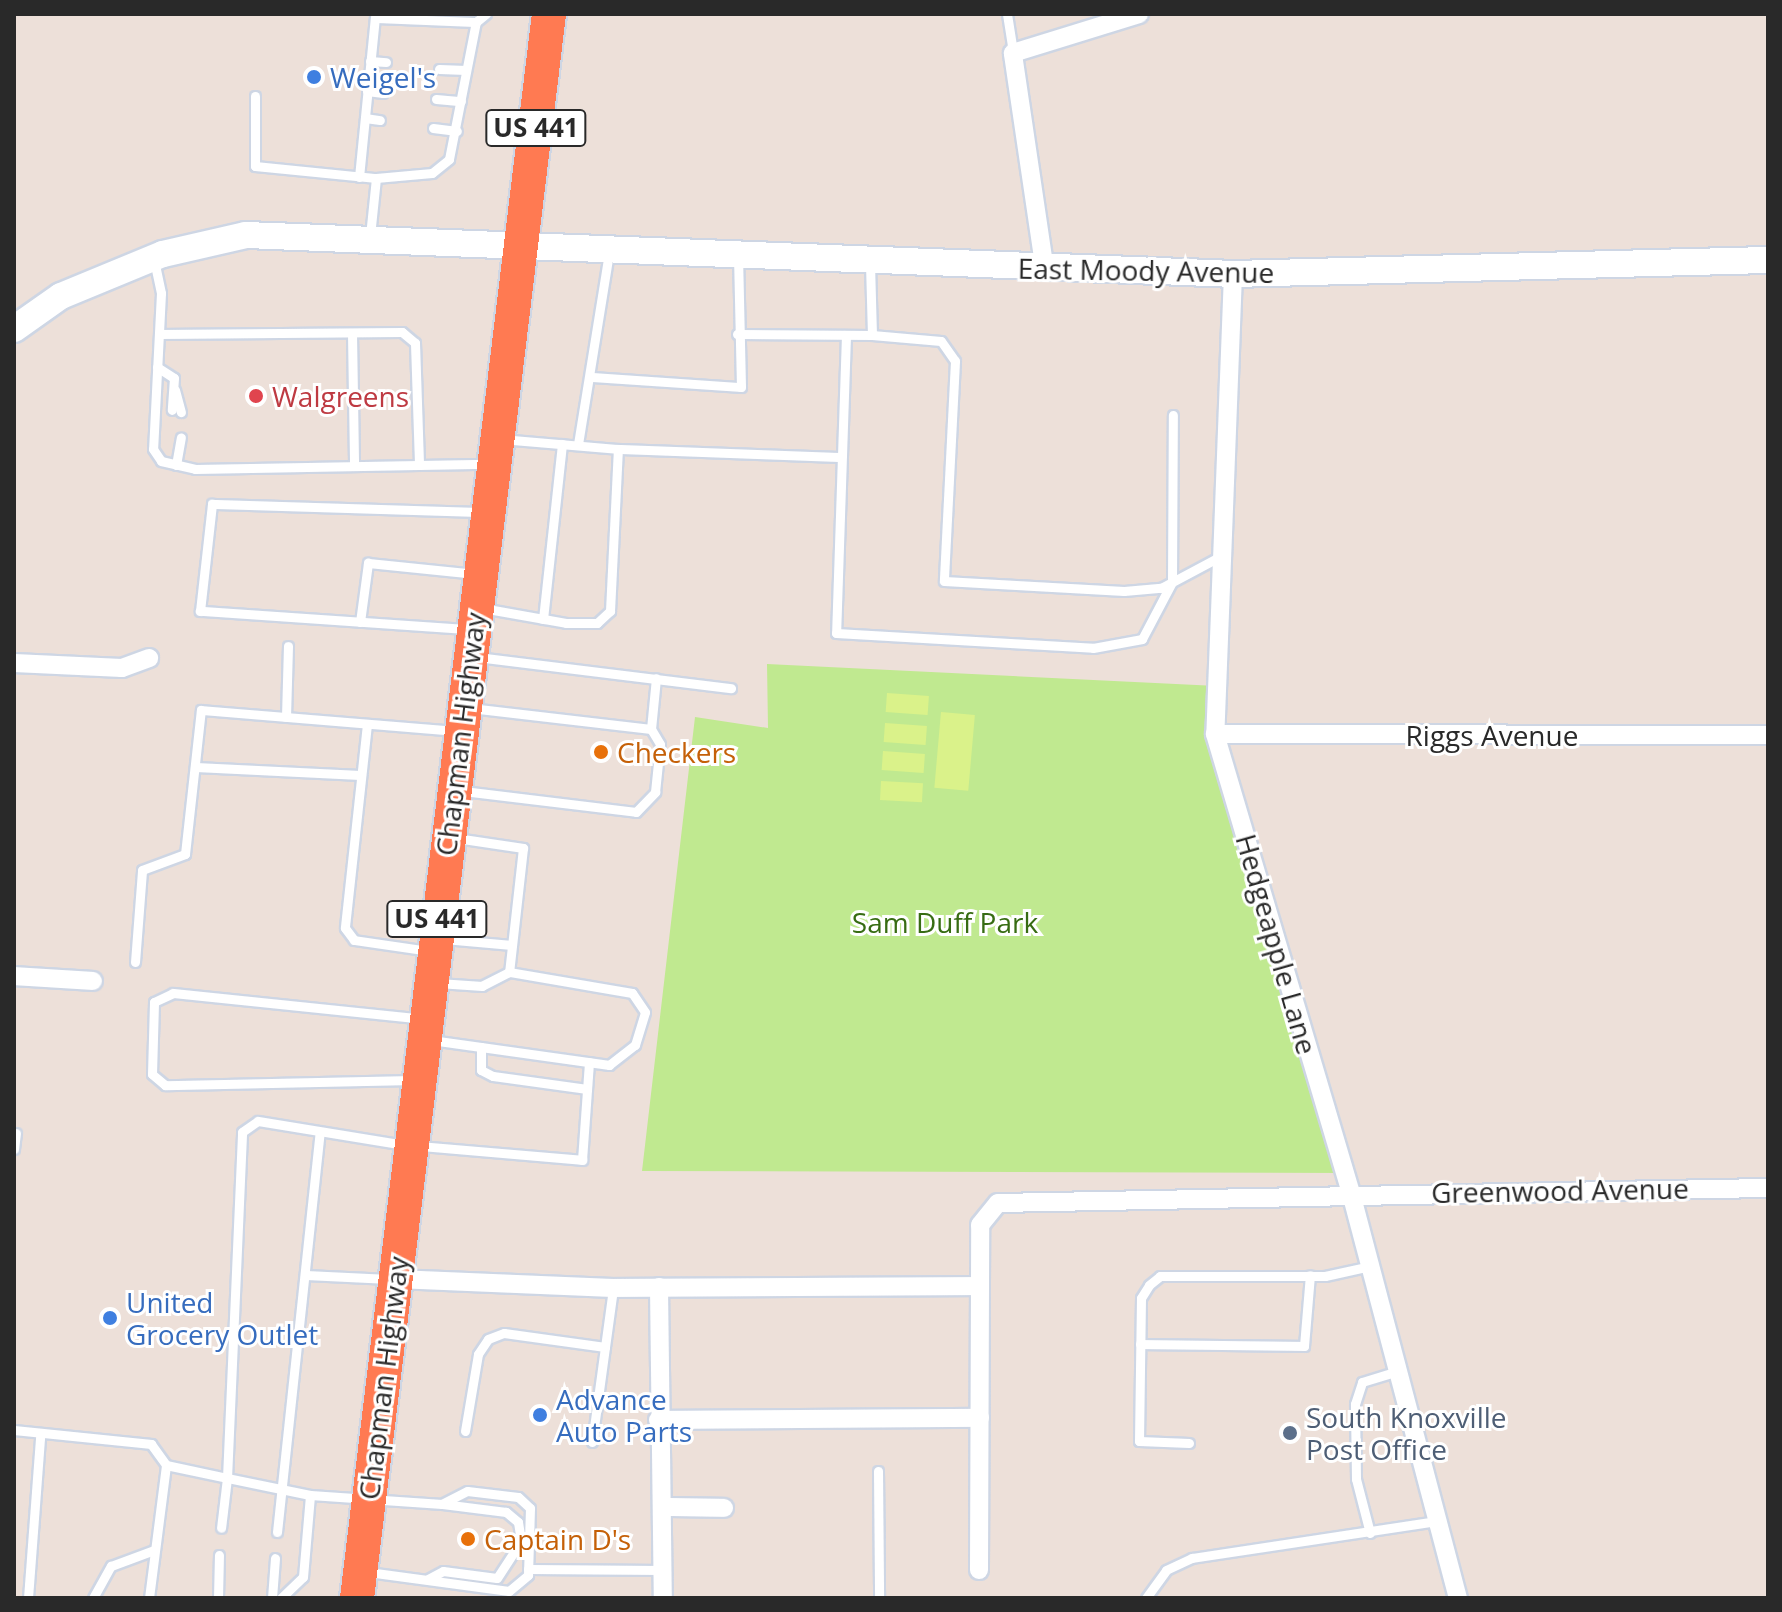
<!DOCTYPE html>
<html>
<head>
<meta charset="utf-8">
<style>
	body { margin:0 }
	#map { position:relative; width:1782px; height:1612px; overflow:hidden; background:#ede0d9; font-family:"Open Sans",sans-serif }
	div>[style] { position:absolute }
	.green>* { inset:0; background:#c0e990 }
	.pitch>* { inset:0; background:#daf28a; transform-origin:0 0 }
	.roads { filter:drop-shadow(2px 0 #ced6e4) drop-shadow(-2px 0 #ced6e4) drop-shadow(0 2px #ced6e4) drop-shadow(0 -2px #ced6e4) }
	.lane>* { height:9px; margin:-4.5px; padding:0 4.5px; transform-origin:4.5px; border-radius:4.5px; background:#fff }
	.street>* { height:18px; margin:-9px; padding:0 9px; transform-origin:9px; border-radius:9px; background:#fff }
	.secondary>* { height:26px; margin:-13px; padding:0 13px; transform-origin:13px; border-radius:13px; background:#fff }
	.highway>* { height:34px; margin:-17px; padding:0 17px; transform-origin:17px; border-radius:17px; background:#ff7a52 }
	.dots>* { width:22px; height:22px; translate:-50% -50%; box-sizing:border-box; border:4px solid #fff; border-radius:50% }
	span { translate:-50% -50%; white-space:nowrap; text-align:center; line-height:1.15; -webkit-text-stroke:6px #fff; paint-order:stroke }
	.shield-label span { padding:2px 6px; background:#fff; border:2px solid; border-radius:6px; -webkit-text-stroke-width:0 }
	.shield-label { font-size:26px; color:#292929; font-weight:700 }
	.shop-label { font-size:28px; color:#366cbe }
	.left { translate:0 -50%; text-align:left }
	.street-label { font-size:28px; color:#292929 }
	.health-label { font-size:28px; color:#be3a42 }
	.food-label { font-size:28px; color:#c56008 }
	.park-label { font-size:28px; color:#376c13 }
	.service-label { font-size:28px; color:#4e5e75 }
	.frame { position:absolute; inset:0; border:16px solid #292929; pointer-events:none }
</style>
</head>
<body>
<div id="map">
	<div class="green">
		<i style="clip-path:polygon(767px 664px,1217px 686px,1215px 734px,1344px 1173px,642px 1171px,695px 717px,768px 728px)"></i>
	</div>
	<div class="pitch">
		<i style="left:887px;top:693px;width:42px;height:19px;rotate:4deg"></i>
		<i style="left:941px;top:712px;width:34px;height:76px;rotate:5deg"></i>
		<i style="left:885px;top:723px;width:42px;height:19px;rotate:4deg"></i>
		<i style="left:883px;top:751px;width:42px;height:19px;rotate:4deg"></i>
		<i style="left:881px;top:781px;width:42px;height:19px;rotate:3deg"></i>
	</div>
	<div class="roads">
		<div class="lane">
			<i style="left:1007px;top:14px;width:39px;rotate:81deg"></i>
			<i style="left:370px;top:61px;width:16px;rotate:4deg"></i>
			<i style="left:439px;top:69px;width:27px;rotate:2deg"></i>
			<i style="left:367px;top:91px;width:16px;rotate:7deg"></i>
			<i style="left:255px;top:96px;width:70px;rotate:90deg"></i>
			<i style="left:255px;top:166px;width:122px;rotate:5.7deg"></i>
			<i style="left:436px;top:99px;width:25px;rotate:5deg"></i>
			<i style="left:365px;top:118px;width:15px;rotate:8deg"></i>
			<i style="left:433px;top:128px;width:24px;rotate:7deg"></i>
			<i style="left:359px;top:177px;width:160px;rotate:-84.3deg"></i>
			<i style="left:375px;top:18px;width:101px;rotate:2.3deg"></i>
			<i style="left:370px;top:236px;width:58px;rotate:-84.1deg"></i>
			<i style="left:376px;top:178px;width:56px;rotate:-5.1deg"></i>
			<i style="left:432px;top:173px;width:22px;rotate:-39deg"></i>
			<i style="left:449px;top:159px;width:140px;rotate:-78.9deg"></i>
			<i style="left:476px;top:22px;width:13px;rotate:-39deg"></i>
			<i style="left:154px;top:260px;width:34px;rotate:78deg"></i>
			<i style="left:161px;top:293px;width:156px;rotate:92.9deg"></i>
			<i style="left:153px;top:449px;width:14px;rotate:56deg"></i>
			<i style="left:161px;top:461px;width:35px;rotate:13deg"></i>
			<i style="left:195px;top:469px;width:294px;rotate:-1deg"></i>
			<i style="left:352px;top:333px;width:133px;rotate:89.1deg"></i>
			<i style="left:159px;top:334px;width:243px;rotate:-0.5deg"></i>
			<i style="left:402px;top:332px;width:17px;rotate:40deg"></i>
			<i style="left:415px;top:343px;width:122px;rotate:88.1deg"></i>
			<i style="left:737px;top:334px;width:135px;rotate:0.4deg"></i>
			<i style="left:872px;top:335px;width:72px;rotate:-91.6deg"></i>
			<i style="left:846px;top:335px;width:298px;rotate:91.9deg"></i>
			<i style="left:836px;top:633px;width:257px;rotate:3.3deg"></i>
			<i style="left:1093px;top:648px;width:50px;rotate:-10.4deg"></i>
			<i style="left:1142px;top:639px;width:64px;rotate:-62.2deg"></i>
			<i style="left:1172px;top:582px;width:167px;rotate:-89.7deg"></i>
			<i style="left:872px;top:335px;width:69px;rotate:5deg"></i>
			<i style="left:941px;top:341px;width:24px;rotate:55deg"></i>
			<i style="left:955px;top:361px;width:220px;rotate:92.9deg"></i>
			<i style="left:944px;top:581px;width:180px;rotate:3.2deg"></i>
			<i style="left:1124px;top:591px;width:37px;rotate:-5deg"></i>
			<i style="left:1161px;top:588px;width:68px;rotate:-28.1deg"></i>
			<i style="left:157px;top:367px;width:20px;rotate:33deg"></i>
			<i style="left:174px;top:378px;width:32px;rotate:94deg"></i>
			<i style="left:593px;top:377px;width:148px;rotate:3.9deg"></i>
			<i style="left:741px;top:387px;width:129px;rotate:-91.3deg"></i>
			<i style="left:175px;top:390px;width:23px;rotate:75deg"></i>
			<i style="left:578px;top:444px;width:193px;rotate:-80.8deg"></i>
			<i style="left:618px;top:449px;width:223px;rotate:2.1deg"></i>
			<i style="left:176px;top:465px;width:28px;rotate:-80deg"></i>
			<i style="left:482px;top:608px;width:85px;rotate:10.1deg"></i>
			<i style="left:566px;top:623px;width:31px"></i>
			<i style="left:597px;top:623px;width:18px;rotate:-43deg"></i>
			<i style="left:610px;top:611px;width:162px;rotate:-87.2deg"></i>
			<i style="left:618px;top:449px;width:116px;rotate:-175.1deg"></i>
			<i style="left:543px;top:619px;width:176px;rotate:-83.8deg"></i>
			<i style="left:360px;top:622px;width:60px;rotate:-82.3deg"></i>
			<i style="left:368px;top:563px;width:109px;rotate:5.8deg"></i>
			<i style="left:466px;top:629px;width:267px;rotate:-176.1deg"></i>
			<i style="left:200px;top:611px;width:108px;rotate:-83.6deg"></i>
			<i style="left:212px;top:504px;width:271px;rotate:1.7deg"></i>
			<i style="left:477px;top:657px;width:256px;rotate:7deg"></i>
			<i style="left:286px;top:717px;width:71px;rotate:-88.4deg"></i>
			<i style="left:367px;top:724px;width:205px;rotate:96.2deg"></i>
			<i style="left:345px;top:928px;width:15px;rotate:53deg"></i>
			<i style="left:354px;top:940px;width:76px;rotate:8.3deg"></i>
			<i style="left:651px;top:729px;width:51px;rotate:-84.4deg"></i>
			<i style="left:195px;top:767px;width:166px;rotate:2.8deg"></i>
			<i style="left:463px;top:791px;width:174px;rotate:6.9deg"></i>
			<i style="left:636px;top:812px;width:28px;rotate:-46deg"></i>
			<i style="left:655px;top:792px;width:48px;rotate:-84.1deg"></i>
			<i style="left:660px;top:744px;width:17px;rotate:-121deg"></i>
			<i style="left:651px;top:729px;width:182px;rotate:-173.4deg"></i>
			<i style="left:456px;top:838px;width:68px;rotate:8.5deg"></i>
			<i style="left:523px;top:848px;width:125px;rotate:96.4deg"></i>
			<i style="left:444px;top:939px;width:68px;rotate:5deg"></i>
			<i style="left:135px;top:962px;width:92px;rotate:-85.6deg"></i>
			<i style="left:142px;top:870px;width:46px;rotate:-20.4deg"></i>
			<i style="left:185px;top:854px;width:145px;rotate:-83.7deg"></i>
			<i style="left:201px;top:710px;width:255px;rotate:4.7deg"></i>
			<i style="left:431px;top:1040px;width:180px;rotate:8deg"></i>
			<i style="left:609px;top:1065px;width:33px;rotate:-38deg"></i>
			<i style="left:635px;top:1045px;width:34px;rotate:-73deg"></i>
			<i style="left:645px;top:1012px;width:23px;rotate:-124deg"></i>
			<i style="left:632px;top:993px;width:125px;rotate:-170.3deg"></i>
			<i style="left:509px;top:972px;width:30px;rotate:153deg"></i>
			<i style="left:482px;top:986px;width:44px;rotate:-176.1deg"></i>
			<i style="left:481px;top:1047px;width:23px;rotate:90deg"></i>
			<i style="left:481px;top:1070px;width:13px;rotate:27deg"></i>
			<i style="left:493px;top:1076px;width:95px;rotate:7.9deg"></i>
			<i style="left:413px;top:1080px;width:248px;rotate:178.8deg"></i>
			<i style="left:165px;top:1085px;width:17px;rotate:-140deg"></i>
			<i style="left:152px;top:1074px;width:72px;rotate:-88.4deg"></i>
			<i style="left:154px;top:1002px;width:21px;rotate:-25deg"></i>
			<i style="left:173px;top:993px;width:251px;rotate:5.9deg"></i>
			<i style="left:420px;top:1146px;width:163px;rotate:4.9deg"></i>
			<i style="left:582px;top:1160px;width:98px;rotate:-85.9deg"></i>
			<i style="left:14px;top:1149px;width:16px;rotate:-83deg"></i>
			<i style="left:305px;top:1275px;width:85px;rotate:2.7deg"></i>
			<i style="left:1140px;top:1344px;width:164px;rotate:0.7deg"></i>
			<i style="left:1304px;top:1346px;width:71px;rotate:-85.2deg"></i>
			<i style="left:14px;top:1430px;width:138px;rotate:5.8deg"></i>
			<i style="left:151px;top:1444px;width:26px;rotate:54deg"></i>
			<i style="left:166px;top:1465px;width:62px;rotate:12deg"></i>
			<i style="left:227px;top:1478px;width:50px;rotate:96.8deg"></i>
			<i style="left:465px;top:1431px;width:78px;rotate:-80.4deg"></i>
			<i style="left:478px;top:1354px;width:18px;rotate:-56deg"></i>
			<i style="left:488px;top:1339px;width:17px;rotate:-21deg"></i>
			<i style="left:504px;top:1333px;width:102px;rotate:7.9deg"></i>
			<i style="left:592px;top:1442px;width:155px;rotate:-82.2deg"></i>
			<i style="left:1189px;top:1443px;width:50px;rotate:-177.7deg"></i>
			<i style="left:1139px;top:1441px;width:143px;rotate:-89.2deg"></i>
			<i style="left:1141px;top:1298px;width:15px;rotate:-58deg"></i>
			<i style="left:1149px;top:1285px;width:14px;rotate:-39deg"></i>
			<i style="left:1160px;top:1276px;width:165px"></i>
			<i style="left:1325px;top:1276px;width:46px;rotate:-12.5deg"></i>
			<i style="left:878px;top:1471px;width:127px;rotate:89.5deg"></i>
			<i style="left:277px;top:1532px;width:402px;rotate:-83.9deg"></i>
			<i style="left:1370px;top:1533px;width:56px;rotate:-104.5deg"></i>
			<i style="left:1356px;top:1479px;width:75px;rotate:-90.8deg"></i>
			<i style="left:1355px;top:1404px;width:23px;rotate:-72deg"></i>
			<i style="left:1362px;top:1382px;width:38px;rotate:-17deg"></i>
			<i style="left:528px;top:1569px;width:135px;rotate:0.4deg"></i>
			<i style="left:368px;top:1572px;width:142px;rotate:7.7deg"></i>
			<i style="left:509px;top:1591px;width:25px;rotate:-40deg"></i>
			<i style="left:528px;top:1575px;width:67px;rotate:-88.3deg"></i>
			<i style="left:530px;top:1508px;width:16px;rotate:-137deg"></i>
			<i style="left:518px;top:1497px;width:51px;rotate:-173.3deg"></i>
			<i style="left:467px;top:1491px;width:28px;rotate:153deg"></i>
			<i style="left:442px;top:1504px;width:132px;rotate:-176.1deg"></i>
			<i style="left:310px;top:1495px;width:85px;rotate:-168.4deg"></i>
			<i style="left:227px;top:1478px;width:346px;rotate:-87.5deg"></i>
			<i style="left:242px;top:1132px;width:19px;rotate:-35deg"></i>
			<i style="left:258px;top:1121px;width:149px;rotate:9.3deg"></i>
			<i style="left:428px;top:1579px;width:17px;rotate:-28deg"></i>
			<i style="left:443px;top:1571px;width:54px;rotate:7.4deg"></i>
			<i style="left:497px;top:1578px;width:44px;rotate:-57deg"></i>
			<i style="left:521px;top:1541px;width:19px;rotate:-99deg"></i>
			<i style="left:518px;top:1522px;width:16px;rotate:-140deg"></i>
			<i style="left:506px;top:1512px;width:64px;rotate:-172.9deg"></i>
			<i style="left:28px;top:1598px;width:161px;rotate:-85.7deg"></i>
			<i style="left:93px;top:1598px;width:37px;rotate:-61deg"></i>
			<i style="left:111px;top:1566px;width:46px;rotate:-20.4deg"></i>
			<i style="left:149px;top:1598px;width:134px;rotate:-82.7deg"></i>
			<i style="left:218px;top:1598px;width:43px;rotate:-88.7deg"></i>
			<i style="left:272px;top:1598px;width:40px;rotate:-85.7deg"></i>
			<i style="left:281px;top:1598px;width:30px;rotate:-44deg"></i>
			<i style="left:303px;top:1577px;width:82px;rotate:-85.1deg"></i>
			<i style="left:1146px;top:1598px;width:34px;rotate:-54deg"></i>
			<i style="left:1166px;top:1570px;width:29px;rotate:-25deg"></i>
			<i style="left:1192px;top:1558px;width:248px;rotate:-8.6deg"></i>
		</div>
		<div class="street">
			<i style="left:1045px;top:271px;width:220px;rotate:-98.4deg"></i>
			<i style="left:1013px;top:53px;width:132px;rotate:-17.2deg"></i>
			<i style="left:1233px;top:274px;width:460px;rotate:92.2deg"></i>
			<i style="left:1215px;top:734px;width:483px;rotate:73.5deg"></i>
			<i style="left:1352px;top:1197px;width:415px;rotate:75.2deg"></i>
			<i style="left:14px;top:663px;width:108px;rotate:2.7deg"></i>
			<i style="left:122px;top:668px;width:29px;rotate:-20deg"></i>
			<i style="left:1215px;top:734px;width:553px;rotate:0.1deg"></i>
			<i style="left:14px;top:976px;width:79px;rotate:3.6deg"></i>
			<i style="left:396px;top:1279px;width:217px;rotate:2.4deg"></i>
			<i style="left:613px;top:1288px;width:367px;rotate:-0.3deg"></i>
			<i style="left:659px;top:1287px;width:311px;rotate:89.3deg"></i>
			<i style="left:658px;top:1420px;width:322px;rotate:-0.4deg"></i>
			<i style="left:663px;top:1507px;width:61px;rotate:0.9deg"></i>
			<i style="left:979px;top:1570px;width:345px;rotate:-89.8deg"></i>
			<i style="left:980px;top:1225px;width:28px;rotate:-51deg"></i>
			<i style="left:998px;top:1203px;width:770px;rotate:-1.12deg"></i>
		</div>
		<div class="secondary">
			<i style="left:14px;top:329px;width:57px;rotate:-35.1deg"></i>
			<i style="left:61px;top:296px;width:110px;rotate:-22.4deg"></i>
			<i style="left:163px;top:254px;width:85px;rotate:-12.9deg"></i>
			<i style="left:246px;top:235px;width:988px;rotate:2.26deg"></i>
			<i style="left:1233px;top:274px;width:535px;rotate:-1.5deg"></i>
		</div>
		<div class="highway">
			<i style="left:357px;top:1598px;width:1596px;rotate:-83.09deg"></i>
		</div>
	</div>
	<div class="dots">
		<i style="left:314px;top:77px;background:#3f7fe0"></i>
		<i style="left:256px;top:396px;background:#e0444e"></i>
		<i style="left:601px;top:752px;background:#e8710a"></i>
		<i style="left:110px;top:1318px;background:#3f7fe0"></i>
		<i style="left:540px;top:1415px;background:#3f7fe0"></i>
		<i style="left:1290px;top:1433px;background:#5c6f8a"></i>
		<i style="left:468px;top:1539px;background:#e8710a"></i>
	</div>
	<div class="shield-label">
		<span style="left:536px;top:128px">US 441</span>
		<span style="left:437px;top:919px">US 441</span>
	</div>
	<div class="shop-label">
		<span class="left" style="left:330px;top:77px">Weigel's</span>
		<span class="left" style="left:126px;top:1318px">United<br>Grocery Outlet</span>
		<span class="left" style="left:556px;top:1415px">Advance<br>Auto Parts</span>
	</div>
	<div class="street-label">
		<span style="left:1146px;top:270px;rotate:1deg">East Moody Avenue</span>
		<span style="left:460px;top:734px;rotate:-83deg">Chapman Highway</span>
		<span style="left:1492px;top:735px">Riggs Avenue</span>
		<span style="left:1277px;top:944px;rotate:74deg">Hedgeapple Lane</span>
		<span style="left:1560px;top:1190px;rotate:-1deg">Greenwood Avenue</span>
		<span style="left:383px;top:1378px;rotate:-83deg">Chapman Highway</span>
	</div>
	<div class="health-label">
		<span class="left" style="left:272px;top:396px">Walgreens</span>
	</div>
	<div class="food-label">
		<span class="left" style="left:617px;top:752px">Checkers</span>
		<span class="left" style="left:484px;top:1539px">Captain D's</span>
	</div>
	<div class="park-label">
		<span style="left:945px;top:922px">Sam Duff Park</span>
	</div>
	<div class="service-label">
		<span class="left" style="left:1306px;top:1433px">South Knoxville<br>Post Office</span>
	</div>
	<div class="frame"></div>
</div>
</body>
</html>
